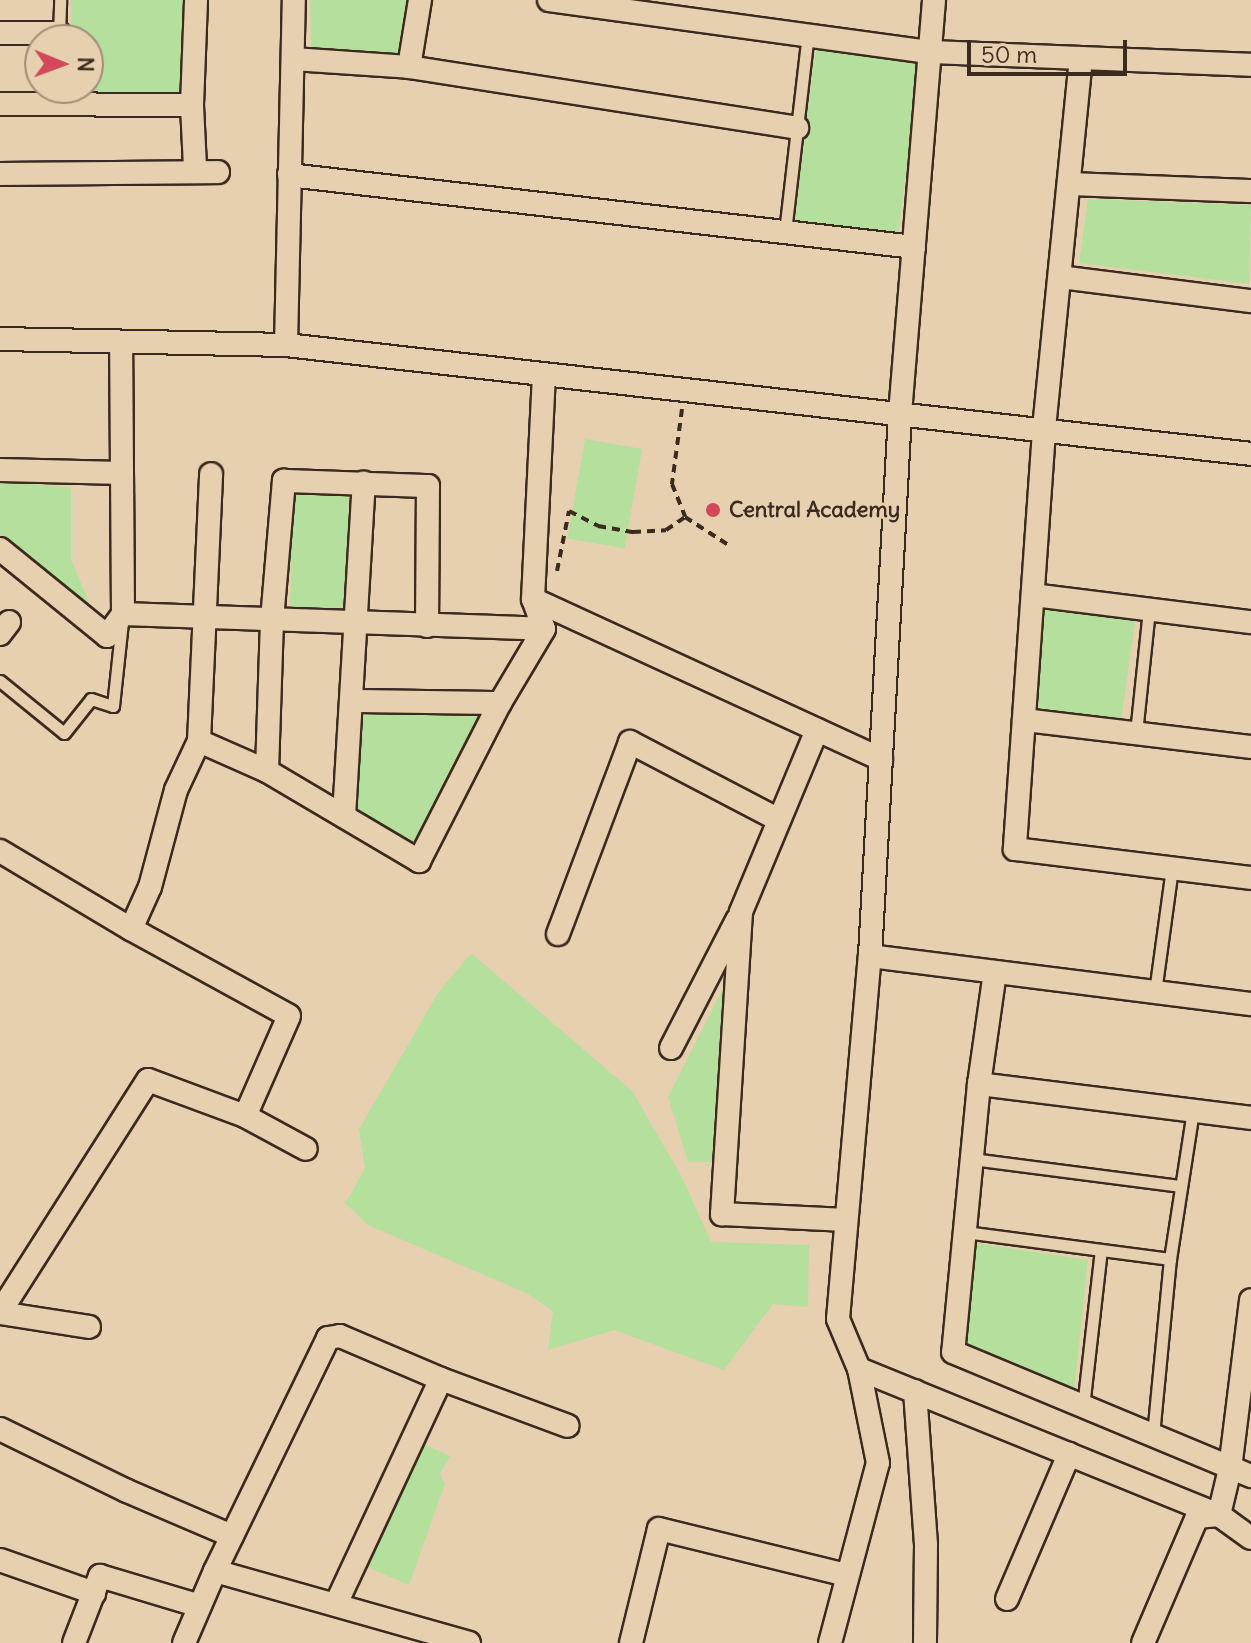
<!DOCTYPE html>
<html>
<head>
<meta charset="utf-8">
<style>
	body { margin:0 }
	#map { position:relative; width:1251px; height:1643px; overflow:hidden; background:#e7d0b0; font-family:Delius,sans-serif }
	div>[style] { position:absolute }
	.green>* { inset:0; background:#b4df9d; transform-origin:0 0 }
	.path>* { height:4px; margin-top:-2px; transform-origin:0; background:repeating-linear-gradient(90deg,#3b2a1e 0 8px,transparent 0 14px) }
	.roads { filter:drop-shadow(2px 0 #3b2a1e) drop-shadow(-2px 0 #3b2a1e) drop-shadow(0 2px #3b2a1e) drop-shadow(0 -2px #3b2a1e) }
	.lane>* { height:11px; margin:-5.5px; padding:0 5.5px; transform-origin:5.5px; border-radius:5.5px; background:#e7d0b0 }
	.street>* { height:22px; margin:-11px; padding:0 11px; transform-origin:11px; border-radius:11px; background:#e7d0b0 }
	.dots>* { width:22px; height:22px; translate:-50% -50%; box-sizing:border-box; border:4px solid #e7d0b0; border-radius:50% }
	span { translate:-50% -50%; white-space:nowrap; text-align:center; line-height:1.15; -webkit-text-stroke:6px #e7d0b0; paint-order:stroke }
	.poi-label { font-size:22px; color:#3b2a1e; font-weight:700 }
	.left { translate:0 -50%; text-align:left }
	.north { position:absolute; left:24px; top:24px; width:80px; height:80px; box-sizing:border-box; background:#e7d0b0; border:2px solid #a28e76; border-radius:50%; rotate:91deg; font-size:22px; font-weight:700; line-height:32px; text-align:center; color:#3b2a1e }
	.north::after { content:''; display:block; margin:auto; width:28px; height:36px; background:#d1495b; clip-path:polygon(50% 0,100% 100%,50% 72%,0 100%) }
	.scale { position:absolute; left:967px; top:40px; width:160px; height:36px; box-sizing:border-box; border:4px solid #3b2a1e; border-top:0; padding-left:10px; font-size:24px; line-height:28px; white-space:nowrap; color:#3b2a1e; -webkit-text-stroke:6px #e7d0b0; paint-order:stroke }
</style>
</head>
<body>
<div id="map">
	<div class="green">
		<i style="clip-path:polygon(71px 0,185px 0,184px 97px,70px 96px,71px 88px,88px 88px,88px 40px,71px 40px)"></i>
		<i style="clip-path:polygon(310px 0,409px 0,397px 66px,311px 55px)"></i>
		<i style="left:816px;top:45px;width:105px;height:178px;rotate:7deg"></i>
		<i style="clip-path:polygon(1088px 199px,1251px 205px,1249px 284px,1079px 263px)"></i>
		<i style="left:585px;top:439px;width:58px;height:101px;rotate:10deg"></i>
		<i style="clip-path:polygon(0 482px,71px 487px,71px 559px,90px 605px,0 535px)"></i>
		<i style="left:292px;top:495px;width:62px;height:118px;rotate:1deg"></i>
		<i style="left:1043px;top:608px;width:93px;height:105px;rotate:8deg"></i>
		<i style="clip-path:polygon(361px 707px,485px 710px,416px 852px,352px 814px)"></i>
		<i style="clip-path:polygon(471px 953px,632px 1091px,683px 1179px,711px 1242px,809px 1245px,808px 1307px,773px 1304px,724px 1370px,614px 1330px,548px 1350px,553px 1311px,526px 1293px,368px 1225px,345px 1203px,365px 1169px,359px 1129px,438px 993px)"></i>
		<i style="clip-path:polygon(731px 973px,717px 1162px,688px 1162px,668px 1097px)"></i>
		<i style="clip-path:polygon(976px 1243px,1088px 1260px,1074px 1391px,967px 1347px)"></i>
		<i style="clip-path:polygon(419px 1442px,450px 1456px,440px 1474px,445px 1484px,409px 1585px,360px 1564px)"></i>
	</div>
	<div class="path">
		<i style="left:682px;top:409px;width:76px;rotate:97.6deg"></i>
		<i style="left:672px;top:484px;width:35px;rotate:68deg"></i>
		<i style="left:685px;top:517px;width:54px;rotate:32.8deg"></i>
		<i style="left:557px;top:571px;width:61px;rotate:-78.7deg"></i>
		<i style="left:569px;top:511px;width:33px;rotate:27deg"></i>
		<i style="left:598px;top:526px;width:36px;rotate:10deg"></i>
		<i style="left:633px;top:532px;width:33px;rotate:-3deg"></i>
		<i style="left:666px;top:530px;width:23px;rotate:-34deg"></i>
	</div>
	<div class="roads">
		<div class="lane">
			<i style="left:59px;top:35px;width:35px;rotate:-88deg"></i>
			<i style="left:57px;top:105px;width:17px;rotate:-87deg"></i>
			<i style="left:785px;top:232px;width:199px;rotate:-83.4deg"></i>
			<i style="left:0;top:681px;width:82px;rotate:39.1deg"></i>
			<i style="left:64px;top:733px;width:43px;rotate:-51.5deg"></i>
			<i style="left:91px;top:699px;width:23px;rotate:18deg"></i>
			<i style="left:113px;top:706px;width:84px;rotate:-83.9deg"></i>
			<i style="left:1136px;top:733px;width:124px;rotate:-84deg"></i>
			<i style="left:1155px;top:992px;width:125px;rotate:-82.2deg"></i>
			<i style="left:972px;top:1159px;width:209px;rotate:7.4deg"></i>
			<i style="left:965px;top:1232px;width:207px;rotate:7.5deg"></i>
			<i style="left:1083px;top:1407px;width:158px;rotate:-83.5deg"></i>
			<i style="left:1153px;top:1435px;width:177px;rotate:-84.5deg"></i>
			<i style="left:1170px;top:1259px;width:151px;rotate:-81.2deg"></i>
		</div>
		<div class="street">
			<i style="left:549px;top:0;width:385px;rotate:7.8deg"></i>
			<i style="left:930px;top:52px;width:321px;rotate:2.3deg"></i>
			<i style="left:0;top:33px;width:59px"></i>
			<i style="left:1081px;top:58px;width:375px;rotate:95.7deg"></i>
			<i style="left:1044px;top:431px;width:419px;rotate:94deg"></i>
			<i style="left:1015px;top:849px;width:238px;rotate:7deg"></i>
			<i style="left:293px;top:59px;width:116px;rotate:3.9deg"></i>
			<i style="left:409px;top:67px;width:393px;rotate:8.9deg"></i>
			<i style="left:409px;top:67px;width:68px;rotate:-80.7deg"></i>
			<i style="left:0;top:104px;width:192px;rotate:0.3deg"></i>
			<i style="left:192px;top:171px;width:5px;rotate:-53deg"></i>
			<i style="left:195px;top:167px;width:62px;rotate:-92.8deg"></i>
			<i style="left:192px;top:105px;width:105px;rotate:-87.8deg"></i>
			<i style="left:0;top:174px;width:218px;rotate:-0.5deg"></i>
			<i style="left:289px;top:175px;width:629px;rotate:6.57deg"></i>
			<i style="left:1069px;top:184px;width:182px;rotate:2.2deg"></i>
			<i style="left:1060px;top:277px;width:193px;rotate:7.2deg"></i>
			<i style="left:0;top:339px;width:286px;rotate:1.2deg"></i>
			<i style="left:286px;top:345px;width:971px;rotate:6.44deg"></i>
			<i style="left:286px;top:345px;width:345px;rotate:-88.7deg"></i>
			<i style="left:0;top:470px;width:122px;rotate:1.4deg"></i>
			<i style="left:0;top:549px;width:138px;rotate:39.1deg"></i>
			<i style="left:107px;top:636px;width:27px;rotate:-54deg"></i>
			<i style="left:123px;top:614px;width:272px;rotate:-90.4deg"></i>
			<i style="left:1033px;top:595px;width:220px;rotate:7.1deg"></i>
			<i style="left:533px;top:599px;width:383px;rotate:24.7deg"></i>
			<i style="left:123px;top:614px;width:421px;rotate:2deg"></i>
			<i style="left:0;top:634px;width:15px;rotate:-53deg"></i>
			<i style="left:352px;top:701px;width:148px;rotate:0.8deg"></i>
			<i style="left:1024px;top:720px;width:229px;rotate:6.8deg"></i>
			<i style="left:817px;top:730px;width:197px;rotate:112.7deg"></i>
			<i style="left:741px;top:912px;width:303px;rotate:93.6deg"></i>
			<i style="left:722px;top:1214px;width:124px;rotate:2.8deg"></i>
			<i style="left:199px;top:741px;width:267px;rotate:-87.4deg"></i>
			<i style="left:267px;top:771px;width:151px;rotate:-88.1deg"></i>
			<i style="left:272px;top:620px;width:140px;rotate:-85.1deg"></i>
			<i style="left:284px;top:481px;width:144px;rotate:2deg"></i>
			<i style="left:428px;top:486px;width:140px;rotate:90.4deg"></i>
			<i style="left:344px;top:816px;width:334px;rotate:-86.6deg"></i>
			<i style="left:0;top:851px;width:152px;rotate:30.8deg"></i>
			<i style="left:131px;top:929px;width:180px;rotate:28.8deg"></i>
			<i style="left:289px;top:1016px;width:109px;rotate:113.7deg"></i>
			<i style="left:245px;top:1116px;width:103px;rotate:-159.6deg"></i>
			<i style="left:148px;top:1080px;width:275px;rotate:122.5deg"></i>
			<i style="left:131px;top:929px;width:46px;rotate:-65.7deg"></i>
			<i style="left:150px;top:887px;width:100px;rotate:-75deg"></i>
			<i style="left:176px;top:790px;width:54px;rotate:-64.9deg"></i>
			<i style="left:199px;top:741px;width:74px;rotate:23.8deg"></i>
			<i style="left:267px;top:771px;width:177px;rotate:30.6deg"></i>
			<i style="left:419px;top:861px;width:178px;rotate:-62.9deg"></i>
			<i style="left:500px;top:703px;width:86px;rotate:-59.3deg"></i>
			<i style="left:544px;top:629px;width:32px;rotate:-110deg"></i>
			<i style="left:533px;top:599px;width:225px;rotate:-87.2deg"></i>
			<i style="left:558px;top:934px;width:205px;rotate:-69.4deg"></i>
			<i style="left:630px;top:742px;width:168px;rotate:27.6deg"></i>
			<i style="left:870px;top:956px;width:384px;rotate:7.2deg"></i>
			<i style="left:995px;top:972px;width:113px;rotate:98.1deg"></i>
			<i style="left:979px;top:1084px;width:274px;rotate:7.1deg"></i>
			<i style="left:671px;top:1048px;width:144px;rotate:-62.7deg"></i>
			<i style="left:979px;top:1084px;width:269px;rotate:95.5deg"></i>
			<i style="left:953px;top:1352px;width:323px;rotate:22.6deg"></i>
			<i style="left:245px;top:1116px;width:69px;rotate:28.4deg"></i>
			<i style="left:0;top:1313px;width:90px;rotate:8.9deg"></i>
			<i style="left:859px;top:1369px;width:388px;rotate:22.1deg"></i>
			<i style="left:1219px;top:1515px;width:39px;rotate:36deg"></i>
			<i style="left:915px;top:1391px;width:154px;rotate:85.9deg"></i>
			<i style="left:926px;top:1545px;width:98px;rotate:90.6deg"></i>
			<i style="left:0;top:1429px;width:141px;rotate:26deg"></i>
			<i style="left:127px;top:1491px;width:114px;rotate:23.2deg"></i>
			<i style="left:1219px;top:1515px;width:47px;rotate:-76.6deg"></i>
			<i style="left:1230px;top:1469px;width:170px;rotate:-82.9deg"></i>
			<i style="left:0;top:1560px;width:100px;rotate:19.3deg"></i>
			<i style="left:215px;top:1571px;width:259px;rotate:-64.1deg"></i>
			<i style="left:328px;top:1338px;width:12px;rotate:-9deg"></i>
			<i style="left:340px;top:1336px;width:110px;rotate:23.1deg"></i>
			<i style="left:441px;top:1379px;width:135px;rotate:20.3deg"></i>
			<i style="left:1007px;top:1599px;width:158px;rotate:-66.8deg"></i>
			<i style="left:336px;top:1604px;width:248px;rotate:-65deg"></i>
			<i style="left:74px;top:1643px;width:72px;rotate:-68.8deg"></i>
			<i style="left:100px;top:1576px;width:104px;rotate:16.7deg"></i>
			<i style="left:184px;top:1643px;width:78px;rotate:-66.7deg"></i>
			<i style="left:215px;top:1571px;width:264px;rotate:15.8deg"></i>
			<i style="left:631px;top:1643px;width:117px;rotate:-76.2deg"></i>
			<i style="left:659px;top:1529px;width:193px;rotate:13.8deg"></i>
			<i style="left:830px;top:1643px;width:186px;rotate:-75.1deg"></i>
			<i style="left:878px;top:1463px;width:96px;rotate:-101.4deg"></i>
			<i style="left:859px;top:1369px;width:54px;rotate:-112.8deg"></i>
			<i style="left:838px;top:1319px;width:364px;rotate:-85deg"></i>
			<i style="left:870px;top:956px;width:543px;rotate:-86.83deg"></i>
			<i style="left:900px;top:414px;width:415px;rotate:-85.3deg"></i>
			<i style="left:1143px;top:1643px;width:137px;rotate:-66.8deg"></i>
			<i style="left:1197px;top:1517px;width:22px;rotate:-5deg"></i>
		</div>
	</div>
	<div class="dots">
		<i style="left:713px;top:510px;background:#d1495b"></i>
	</div>
	<div class="poi-label">
		<span class="left" style="left:729px;top:510px">Central Academy</span>
	</div>
	<div class="north">N</div>
	<div class="scale">50 m</div>
</div>
</body>
</html>
